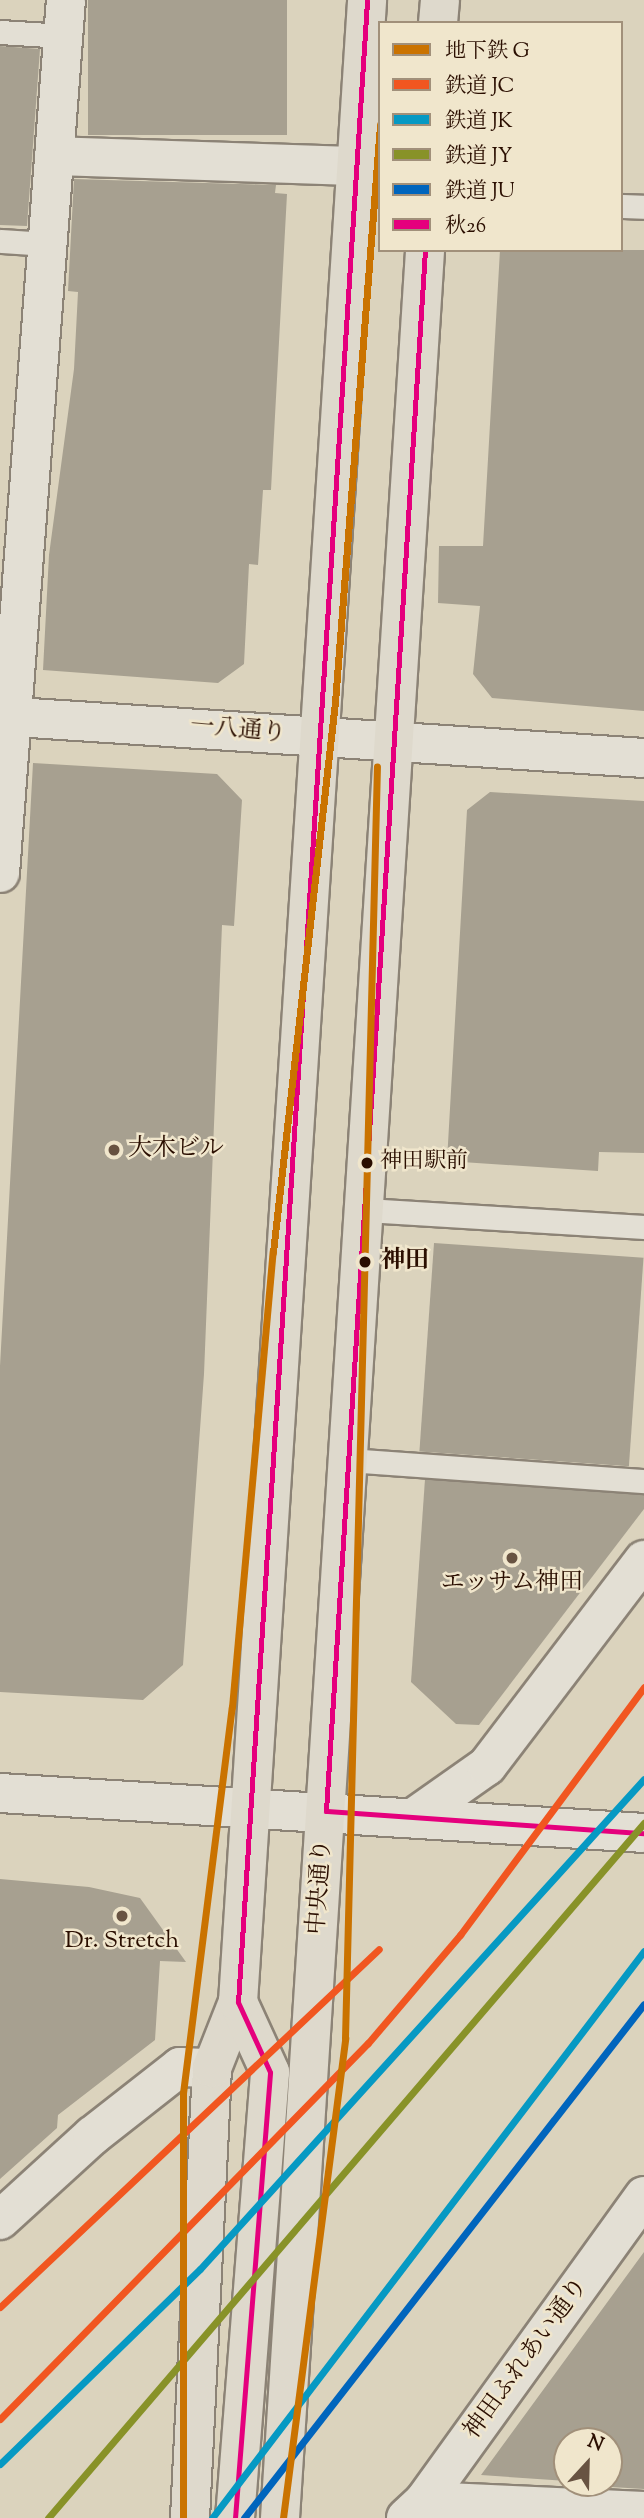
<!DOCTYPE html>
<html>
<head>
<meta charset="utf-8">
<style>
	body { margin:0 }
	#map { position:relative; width:644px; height:2518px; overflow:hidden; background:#dbd3bd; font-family:"Sorts Mill Goudy","Noto Serif JP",serif }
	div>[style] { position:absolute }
	.building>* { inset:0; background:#a7a090; transform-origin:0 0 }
	.roads { filter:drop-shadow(2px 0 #8c8376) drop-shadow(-2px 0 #8c8376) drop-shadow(0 2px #8c8376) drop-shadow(0 -2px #8c8376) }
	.lane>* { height:23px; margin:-11.5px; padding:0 11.5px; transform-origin:11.5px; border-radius:11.5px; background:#e3dfd4 }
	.street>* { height:38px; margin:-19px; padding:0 19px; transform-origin:19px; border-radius:19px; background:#e3dfd4 }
	.secondary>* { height:38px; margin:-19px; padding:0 19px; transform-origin:19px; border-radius:19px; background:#e3dfd4 }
	.highway>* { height:38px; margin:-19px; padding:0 19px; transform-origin:19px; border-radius:19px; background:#ded9cc }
	.bus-1>* { height:5px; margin:-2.5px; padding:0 2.5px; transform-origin:2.5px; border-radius:2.5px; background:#e5007d }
	.rail-1>* { height:7px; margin:-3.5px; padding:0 3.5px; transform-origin:3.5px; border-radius:3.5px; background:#f15620 }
	.rail-2>* { height:7px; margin:-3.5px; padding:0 3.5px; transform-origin:3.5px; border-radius:3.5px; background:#0699c3 }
	.rail-3>* { height:7px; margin:-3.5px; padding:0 3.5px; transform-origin:3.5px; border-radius:3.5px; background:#889228 }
	.rail-4>* { height:7px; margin:-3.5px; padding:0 3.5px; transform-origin:3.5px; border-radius:3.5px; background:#0065bd }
	.metro-1>* { height:7px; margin:-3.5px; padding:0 3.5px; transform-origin:3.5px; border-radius:3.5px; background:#ca7300 }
	.dots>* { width:19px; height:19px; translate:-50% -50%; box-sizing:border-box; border:4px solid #f0e6cc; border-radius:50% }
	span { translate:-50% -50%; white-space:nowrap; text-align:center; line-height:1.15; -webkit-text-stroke:5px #f0e6cc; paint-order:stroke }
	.bus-label { font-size:22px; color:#2a0e00 }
	.left { translate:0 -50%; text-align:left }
	.street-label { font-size:24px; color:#2a0e00 }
	.poi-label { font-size:24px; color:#2a0e00 }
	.stop-label { font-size:24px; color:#2a0e00; font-weight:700 }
	.legend { position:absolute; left:378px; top:21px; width:245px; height:231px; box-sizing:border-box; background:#f0e6cc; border:2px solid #a1907a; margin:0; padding:9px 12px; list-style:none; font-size:21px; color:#2a0e00 }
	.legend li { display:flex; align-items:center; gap:14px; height:35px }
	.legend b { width:35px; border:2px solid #a1907a }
	.north { position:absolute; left:553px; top:2427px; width:70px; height:70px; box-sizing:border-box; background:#f0e6cc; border:2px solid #a1907a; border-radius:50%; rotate:22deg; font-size:19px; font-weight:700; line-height:28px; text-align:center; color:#2a0e00 }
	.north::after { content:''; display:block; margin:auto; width:24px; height:32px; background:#685342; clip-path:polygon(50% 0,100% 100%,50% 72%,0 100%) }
</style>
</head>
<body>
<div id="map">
	<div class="building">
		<i style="left:88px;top:0;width:199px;height:135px"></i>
		<i style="clip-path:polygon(0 46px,40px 49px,27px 226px,0 225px)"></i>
		<i style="clip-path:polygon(74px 179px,276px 185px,275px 193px,287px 194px,271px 490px,263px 490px,258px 565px,249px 564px,244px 664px,218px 683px,43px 670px,49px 555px,74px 369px,78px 292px,68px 291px)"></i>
		<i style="clip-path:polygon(500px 250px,644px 250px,644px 711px,492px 698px,473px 674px,480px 606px,438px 603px,439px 546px,483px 546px)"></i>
		<i style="clip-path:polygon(33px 763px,217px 774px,242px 800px,234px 926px,222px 925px,204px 1374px,183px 1665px,143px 1700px,0 1692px,0 1366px)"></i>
		<i style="clip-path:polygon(490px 792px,644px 801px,644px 1153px,599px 1152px,598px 1171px,447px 1161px,467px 810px)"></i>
		<i style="left:434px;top:1243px;width:210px;height:209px;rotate:4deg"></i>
		<i style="clip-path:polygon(425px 1479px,644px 1495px,644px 1509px,479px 1725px,456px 1724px,411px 1682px)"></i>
		<i style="clip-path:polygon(0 1879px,89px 1887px,140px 1898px,186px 1962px,160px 1961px,155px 2040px,58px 2115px,57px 2128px,0 2179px)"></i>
		<i style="clip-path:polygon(644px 2252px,644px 2489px,595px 2486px,609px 2483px,609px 2441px,567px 2441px,567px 2481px,481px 2475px)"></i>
	</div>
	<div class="roads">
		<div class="lane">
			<i style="left:0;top:32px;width:63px;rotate:3.6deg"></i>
			<i style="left:621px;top:206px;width:23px;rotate:2deg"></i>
			<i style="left:0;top:241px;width:47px;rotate:3.7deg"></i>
			<i style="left:365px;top:1210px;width:280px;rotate:3.5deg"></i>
			<i style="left:349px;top:1460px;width:296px;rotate:4.1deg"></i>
		</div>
		<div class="street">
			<i style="left:54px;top:156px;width:302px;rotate:1.9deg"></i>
			<i style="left:0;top:716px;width:645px;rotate:3.73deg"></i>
			<i style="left:0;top:873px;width:875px;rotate:-85.68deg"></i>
			<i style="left:413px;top:1818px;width:90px;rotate:-35.1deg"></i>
			<i style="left:487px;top:1766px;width:259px;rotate:-52.7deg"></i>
			<i style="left:0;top:2220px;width:125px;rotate:-42.4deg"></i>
			<i style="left:92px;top:2136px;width:112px;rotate:-38.1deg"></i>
			<i style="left:180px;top:2067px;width:32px;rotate:2deg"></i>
			<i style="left:424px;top:2501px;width:220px;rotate:2.6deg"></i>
			<i style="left:406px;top:2518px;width:25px;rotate:-43deg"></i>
			<i style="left:424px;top:2501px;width:376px;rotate:-54.2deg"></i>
		</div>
		<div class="secondary">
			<i style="left:0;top:1793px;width:645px;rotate:3.55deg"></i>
		</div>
		<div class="highway">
			<i style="left:438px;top:23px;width:23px;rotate:-85deg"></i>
			<i style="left:190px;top:2518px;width:451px;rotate:-87.2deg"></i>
			<i style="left:212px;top:2068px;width:71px;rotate:-68.5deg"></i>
			<i style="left:235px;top:2518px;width:447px;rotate:-85.5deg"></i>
			<i style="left:270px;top:2072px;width:77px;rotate:-114.6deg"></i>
			<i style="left:238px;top:2002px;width:2006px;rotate:-86.31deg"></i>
			<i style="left:280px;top:2518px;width:2273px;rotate:-86.34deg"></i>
		</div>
	</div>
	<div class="bus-1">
		<i style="left:425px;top:250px;width:1564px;rotate:93.63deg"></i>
		<i style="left:326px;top:1811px;width:319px;rotate:4deg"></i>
		<i style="left:235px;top:2518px;width:447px;rotate:-85.5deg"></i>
		<i style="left:270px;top:2072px;width:77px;rotate:-114.6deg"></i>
		<i style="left:238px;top:2002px;width:2006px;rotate:-86.31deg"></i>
	</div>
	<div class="rail-1">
		<i style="left:0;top:2307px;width:521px;rotate:-43.37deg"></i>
		<i style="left:0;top:2419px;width:526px;rotate:-45.62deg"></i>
		<i style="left:368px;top:2043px;width:142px;rotate:-49.6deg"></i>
		<i style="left:460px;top:1935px;width:309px;rotate:-53.4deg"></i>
	</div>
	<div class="rail-2">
		<i style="left:0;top:2464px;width:279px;rotate:-44.3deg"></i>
		<i style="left:200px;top:2269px;width:661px;rotate:-47.82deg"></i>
		<i style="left:212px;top:2518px;width:713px;rotate:-52.7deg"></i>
	</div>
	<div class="rail-3">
		<i style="left:48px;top:2518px;width:916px;rotate:-49.39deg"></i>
	</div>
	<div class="rail-4">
		<i style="left:244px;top:2518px;width:651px;rotate:-52.11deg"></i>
	</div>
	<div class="metro-1">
		<i style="left:183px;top:2518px;width:425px;rotate:-90deg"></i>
		<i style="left:183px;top:2093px;width:389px;rotate:-82.8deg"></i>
		<i style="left:232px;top:1707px;width:457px;rotate:-84.9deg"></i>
		<i style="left:273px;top:1252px;width:553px;rotate:-83.57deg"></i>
		<i style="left:335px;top:702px;width:579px;rotate:-85.54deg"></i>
		<i style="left:283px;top:2518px;width:484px;rotate:-82.6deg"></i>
		<i style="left:345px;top:2038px;width:1272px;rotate:-88.56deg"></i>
	</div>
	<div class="dots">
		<i style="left:114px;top:1150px;background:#685342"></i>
		<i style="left:367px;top:1163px;background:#2a0e00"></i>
		<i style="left:365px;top:1262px;background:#2a0e00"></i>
		<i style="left:512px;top:1558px;background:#685342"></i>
		<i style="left:122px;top:1916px;background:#685342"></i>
	</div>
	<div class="bus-label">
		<span class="left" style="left:380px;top:1163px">神田駅前</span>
	</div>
	<div class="street-label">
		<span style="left:238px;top:731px;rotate:5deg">一八通り</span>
		<span style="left:321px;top:1887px;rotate:-86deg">中央通り</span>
		<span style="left:527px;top:2359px;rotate:-54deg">神田ふれあい通り</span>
	</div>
	<div class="poi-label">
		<span class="left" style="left:128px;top:1150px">大木ビル</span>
		<span style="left:512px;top:1584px">エッサム神田</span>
		<span style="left:122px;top:1942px">Dr. Stretch</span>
	</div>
	<div class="stop-label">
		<span class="left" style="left:381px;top:1262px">神田</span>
	</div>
	<ul class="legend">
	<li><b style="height:9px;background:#ca7300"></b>地下鉄 G</li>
	<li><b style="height:9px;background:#f15620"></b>鉄道 JC</li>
	<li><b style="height:9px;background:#0699c3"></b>鉄道 JK</li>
	<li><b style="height:9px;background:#889228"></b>鉄道 JY</li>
	<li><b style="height:9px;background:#0065bd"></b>鉄道 JU</li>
	<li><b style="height:9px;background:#e5007d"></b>秋26</li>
	</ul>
	<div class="north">N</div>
</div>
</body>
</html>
